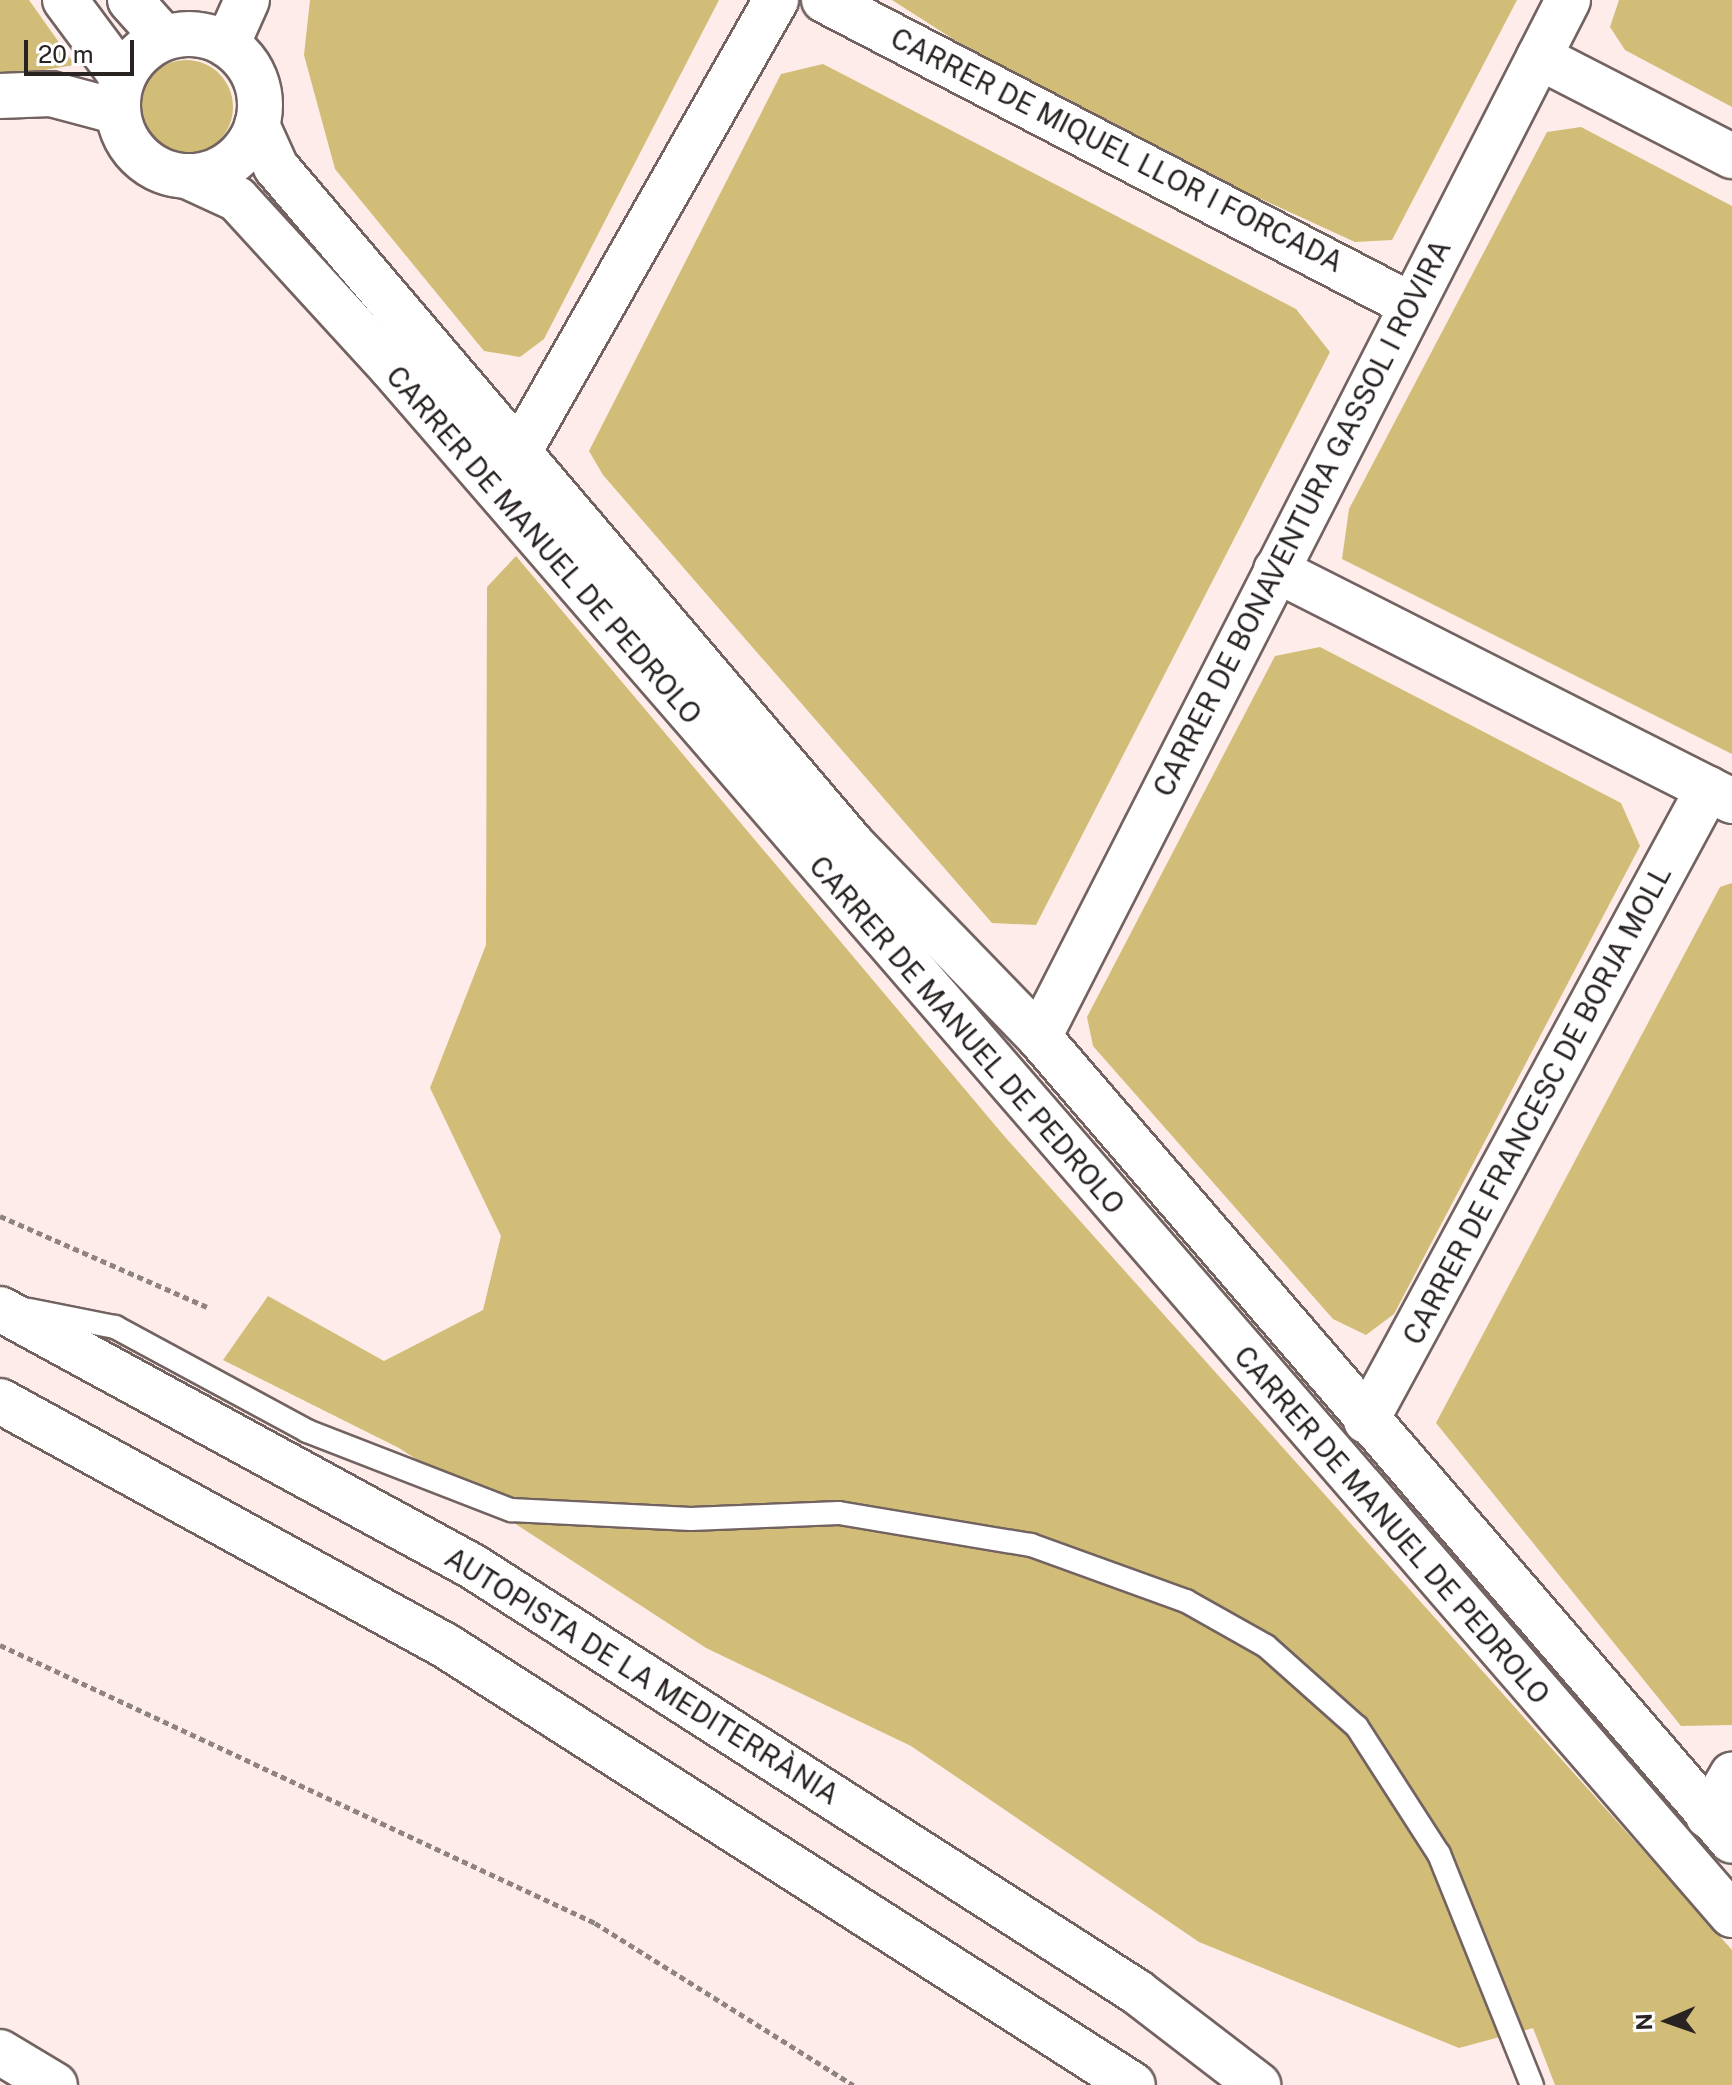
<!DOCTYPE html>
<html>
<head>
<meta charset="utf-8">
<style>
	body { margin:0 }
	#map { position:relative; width:1732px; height:2085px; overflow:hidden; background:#feecea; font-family:"Public Sans",sans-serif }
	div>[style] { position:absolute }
	.green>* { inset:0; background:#d1bd77 }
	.round { border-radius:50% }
	.path>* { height:5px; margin-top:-2.5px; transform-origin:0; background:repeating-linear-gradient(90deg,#8f8382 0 6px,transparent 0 10px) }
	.roads { filter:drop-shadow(2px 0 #726361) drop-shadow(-2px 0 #726361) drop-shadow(0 2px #726361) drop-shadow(0 -2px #726361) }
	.lane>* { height:22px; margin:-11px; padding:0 11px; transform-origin:11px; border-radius:11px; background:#fff }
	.street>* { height:44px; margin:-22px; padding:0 22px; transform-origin:22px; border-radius:22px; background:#fff }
	.street>.ring { margin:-22px; padding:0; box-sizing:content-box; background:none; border:44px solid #fff; border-radius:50% }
	.secondary>* { height:44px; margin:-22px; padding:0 22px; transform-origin:22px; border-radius:22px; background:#fff }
	.highway>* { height:44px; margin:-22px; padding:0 22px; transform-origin:22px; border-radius:22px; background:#fff }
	span { translate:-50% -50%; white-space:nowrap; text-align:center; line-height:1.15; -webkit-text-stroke:6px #fff; paint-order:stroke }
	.street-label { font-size:28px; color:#292322 }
	.north { position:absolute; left:1628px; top:1981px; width:80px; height:80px; -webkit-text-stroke:6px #fff; paint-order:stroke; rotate:268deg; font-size:22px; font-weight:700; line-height:32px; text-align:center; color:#292322 }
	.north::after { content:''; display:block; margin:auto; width:28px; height:36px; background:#292322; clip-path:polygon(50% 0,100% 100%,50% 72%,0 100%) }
	.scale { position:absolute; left:24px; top:40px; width:110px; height:36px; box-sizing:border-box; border:4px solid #292322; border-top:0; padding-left:10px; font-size:24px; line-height:28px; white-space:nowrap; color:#292322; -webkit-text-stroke:6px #fff; paint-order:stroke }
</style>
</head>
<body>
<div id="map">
	<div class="green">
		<i style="clip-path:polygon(0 0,29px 0,75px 65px,0 77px)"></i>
		<i style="clip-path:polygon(310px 0,719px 0,544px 339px,520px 357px,484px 351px,335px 169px,304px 55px)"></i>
		<i style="clip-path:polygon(892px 0,1517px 0,1392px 240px,1355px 242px,1058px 106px)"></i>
		<i style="clip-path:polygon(1619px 0,1732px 0,1732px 107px,1625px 50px,1610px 27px)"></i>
		<i class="round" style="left:139px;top:60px;width:94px;height:94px"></i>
		<i style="clip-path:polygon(823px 64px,1296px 309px,1330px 352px,1036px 925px,992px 923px,603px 475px,589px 451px,781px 74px)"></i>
		<i style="clip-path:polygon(1581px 127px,1732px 206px,1732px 754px,1342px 559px,1349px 509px,1547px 132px)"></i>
		<i style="clip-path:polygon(516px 556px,1005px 1137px,1732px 1950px,1732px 2085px,1555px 2085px,1533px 2028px,1459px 2048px,1199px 1942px,911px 1746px,706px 1648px,399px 1448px,223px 1360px,268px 1296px,384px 1361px,483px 1310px,501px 1236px,430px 1088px,486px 945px,487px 587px)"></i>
		<i style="clip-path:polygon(1320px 647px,1621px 803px,1640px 846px,1394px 1314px,1366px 1335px,1333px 1319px,1093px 1046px,1087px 1017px,1275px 656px)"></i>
		<i style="clip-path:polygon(1732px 883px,1732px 1725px,1681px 1726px,1436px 1423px,1720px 887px)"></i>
	</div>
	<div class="path">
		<i style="left:0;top:1216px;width:226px;rotate:23.7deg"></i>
		<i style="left:0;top:1645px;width:657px;rotate:25.04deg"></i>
		<i style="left:595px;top:1923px;width:305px;rotate:32.1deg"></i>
	</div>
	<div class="roads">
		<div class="lane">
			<i style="left:29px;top:1310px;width:88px;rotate:11.2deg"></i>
			<i style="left:115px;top:1327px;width:218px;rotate:28.4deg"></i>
			<i style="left:307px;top:1431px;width:219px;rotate:21.2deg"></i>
			<i style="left:511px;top:1510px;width:180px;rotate:2.9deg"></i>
			<i style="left:691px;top:1519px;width:148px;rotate:-2.3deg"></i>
			<i style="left:839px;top:1513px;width:195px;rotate:9.5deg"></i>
			<i style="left:1031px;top:1545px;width:165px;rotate:19.9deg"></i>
			<i style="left:1186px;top:1601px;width:92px;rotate:29.4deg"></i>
			<i style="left:1266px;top:1646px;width:122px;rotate:41.7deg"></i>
			<i style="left:1357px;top:1727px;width:151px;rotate:57.2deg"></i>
			<i style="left:1439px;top:1854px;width:249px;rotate:68.1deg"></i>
		</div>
		<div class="street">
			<i style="left:65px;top:0;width:97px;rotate:53.4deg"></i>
			<i style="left:130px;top:0;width:51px;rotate:48.2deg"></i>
			<i style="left:824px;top:0;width:659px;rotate:27.46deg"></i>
			<i class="ring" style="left:118px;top:34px;width:98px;height:98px"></i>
			<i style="left:227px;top:45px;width:49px;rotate:-66deg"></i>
			<i style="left:1539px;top:57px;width:217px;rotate:27.2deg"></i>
			<i style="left:0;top:96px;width:51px;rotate:-2.2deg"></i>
			<i style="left:51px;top:94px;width:69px;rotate:15deg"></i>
			<i style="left:257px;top:125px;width:46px;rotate:65.7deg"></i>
			<i style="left:276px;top:167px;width:889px;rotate:49.61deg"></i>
			<i style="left:852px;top:844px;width:269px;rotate:45.9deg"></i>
			<i style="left:1039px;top:1037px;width:1061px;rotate:49.24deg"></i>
			<i style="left:187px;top:176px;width:55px;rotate:24.7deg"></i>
			<i style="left:237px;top:199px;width:228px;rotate:47.5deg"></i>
			<i style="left:391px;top:367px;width:2048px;rotate:49.1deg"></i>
			<i style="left:520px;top:450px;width:518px;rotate:-60.36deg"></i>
			<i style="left:1276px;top:570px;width:511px;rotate:26.87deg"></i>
			<i style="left:1039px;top:1037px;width:1164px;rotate:-62.97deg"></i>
			<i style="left:1366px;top:1421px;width:719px;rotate:-61.58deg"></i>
			<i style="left:1708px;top:1816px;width:48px;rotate:-59.7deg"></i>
		</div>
		<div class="secondary">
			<i style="left:0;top:2052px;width:64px;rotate:31deg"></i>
		</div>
		<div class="highway">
			<i style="left:0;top:1309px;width:537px;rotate:28.57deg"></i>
			<i style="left:472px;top:1566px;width:790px;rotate:32.64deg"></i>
			<i style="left:1137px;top:1992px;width:153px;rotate:37.5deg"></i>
			<i style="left:0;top:1401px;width:509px;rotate:28.78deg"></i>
			<i style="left:446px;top:1646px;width:815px;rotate:32.58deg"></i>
		</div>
	</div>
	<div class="street-label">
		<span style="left:1117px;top:150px;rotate:27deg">CARRER DE MIQUEL LLOR I FORCADA</span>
		<span style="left:1302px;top:518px;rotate:-63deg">CARRER DE BONAVENTURA GASSOL I ROVIRA</span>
		<span style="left:544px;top:545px;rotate:49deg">CARRER DE MANUEL DE PEDROLO</span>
		<span style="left:967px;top:1035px;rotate:49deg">CARRER DE MANUEL DE PEDROLO</span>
		<span style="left:1537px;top:1105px;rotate:-62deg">CARRER DE FRANCESC DE BORJA MOLL</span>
		<span style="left:1392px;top:1525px;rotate:49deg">CARRER DE MANUEL DE PEDROLO</span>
		<span style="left:642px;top:1676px;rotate:32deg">AUTOPISTA DE LA MEDITERRÀNIA</span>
	</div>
	<div class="north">N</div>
	<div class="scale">20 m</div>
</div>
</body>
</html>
